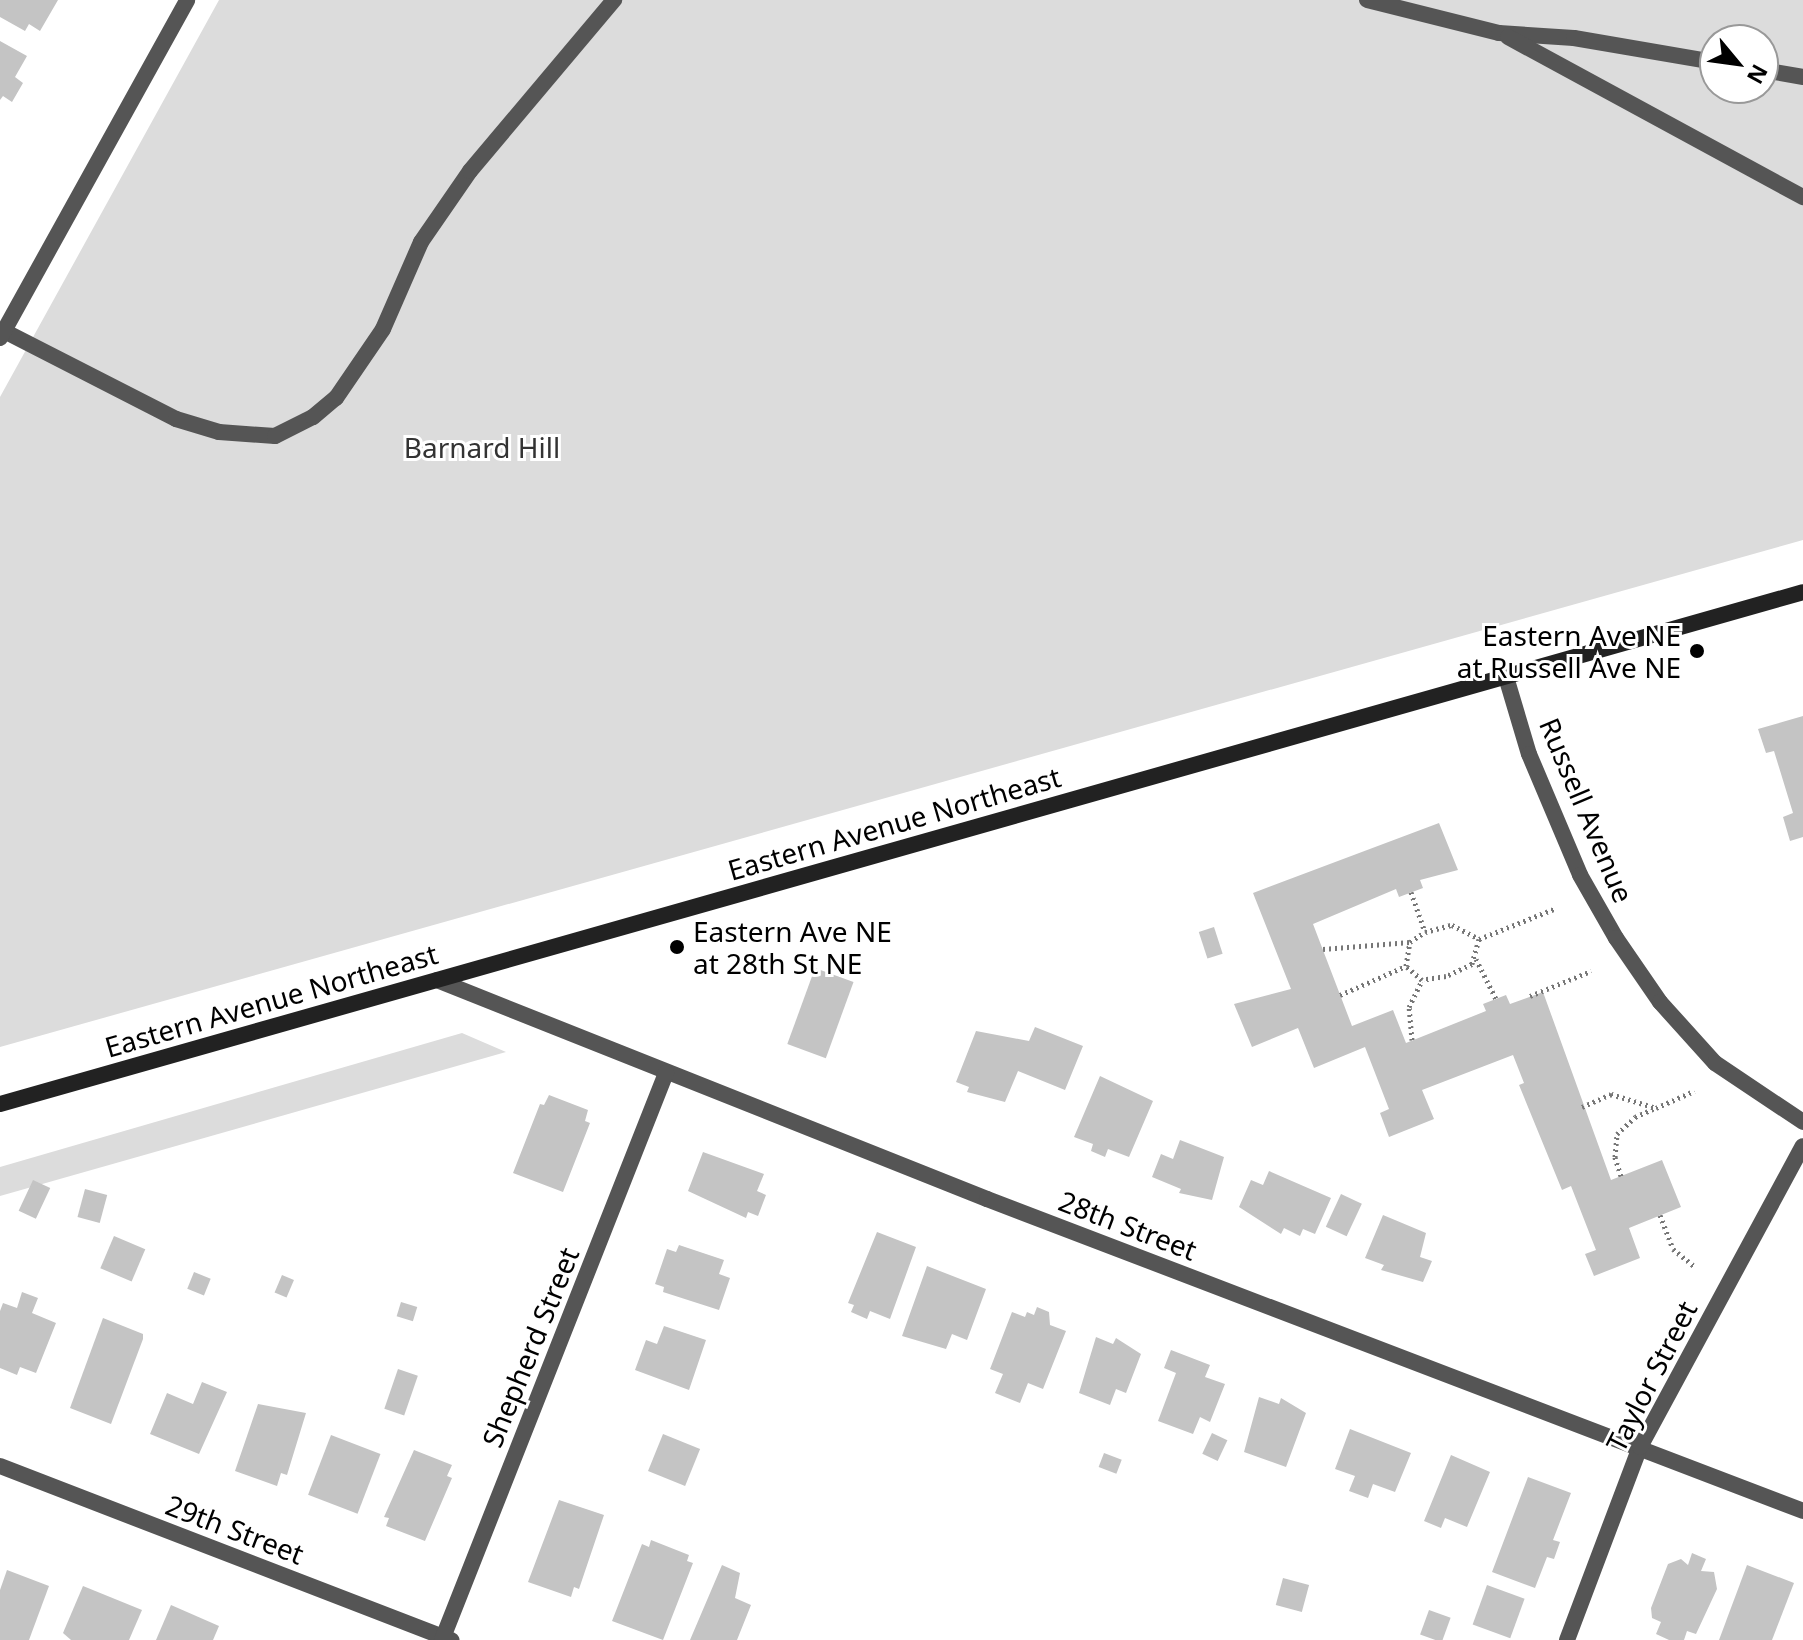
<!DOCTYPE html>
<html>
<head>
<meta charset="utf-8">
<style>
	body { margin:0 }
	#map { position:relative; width:1803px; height:1640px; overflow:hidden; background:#fff; font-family:"Noto Sans",sans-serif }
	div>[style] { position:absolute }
	.green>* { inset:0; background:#dcdcdc }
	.building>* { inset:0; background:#c4c4c4; transform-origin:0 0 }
	.path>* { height:5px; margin-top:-2.5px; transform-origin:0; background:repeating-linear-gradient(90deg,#777 0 2px,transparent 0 6px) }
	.service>* { height:16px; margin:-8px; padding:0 8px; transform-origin:8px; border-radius:8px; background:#555 }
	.minor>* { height:16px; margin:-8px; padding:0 8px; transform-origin:8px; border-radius:8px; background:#555 }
	.tertiary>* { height:16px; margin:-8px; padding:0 8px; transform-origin:8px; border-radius:8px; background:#555 }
	.secondary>* { height:16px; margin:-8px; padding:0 8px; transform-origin:8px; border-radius:8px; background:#222 }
	.dots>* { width:22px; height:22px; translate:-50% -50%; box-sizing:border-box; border:4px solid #fff; border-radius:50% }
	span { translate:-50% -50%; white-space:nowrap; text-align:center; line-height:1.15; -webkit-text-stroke:6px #fff; paint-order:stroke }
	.park-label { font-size:28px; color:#333 }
	.poi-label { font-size:28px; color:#000 }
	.right { translate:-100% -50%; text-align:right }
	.left { translate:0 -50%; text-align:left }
	.street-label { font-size:28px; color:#000 }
	.north { position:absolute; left:1699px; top:24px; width:80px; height:80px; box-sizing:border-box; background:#fff; border:2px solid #999; border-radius:50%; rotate:119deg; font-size:22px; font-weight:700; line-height:32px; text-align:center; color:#000 }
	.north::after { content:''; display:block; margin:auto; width:28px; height:36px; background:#000; clip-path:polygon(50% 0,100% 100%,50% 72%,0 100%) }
</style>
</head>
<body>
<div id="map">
	<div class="green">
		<i style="clip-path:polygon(evenodd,219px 0,1803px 0,1803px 540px,0 1047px,0 397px,219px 0,1715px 40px,1763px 40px,1763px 88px,1715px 88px,1715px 40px)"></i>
		<i style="clip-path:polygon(462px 1033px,506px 1052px,0 1196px,0 1167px)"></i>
	</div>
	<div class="building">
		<i style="clip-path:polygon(0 0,58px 0,40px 31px,29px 24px,25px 31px,0 17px)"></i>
		<i style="clip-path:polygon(0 41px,27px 56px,15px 77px,23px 83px,12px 102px,3px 96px,0 100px)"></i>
		<i style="clip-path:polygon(1803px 716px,1803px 837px,1790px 841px,1783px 817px,1793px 813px,1774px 751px,1766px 753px,1758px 729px)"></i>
		<i style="clip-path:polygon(1439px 823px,1458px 870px,1420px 880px,1423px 888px,1399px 897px,1396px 889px,1313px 924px,1352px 1026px,1393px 1010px,1406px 1043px,1486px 1011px,1483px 1004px,1506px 995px,1510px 1004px,1543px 992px,1611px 1180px,1662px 1160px,1681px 1207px,1629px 1228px,1640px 1258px,1594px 1276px,1585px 1254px,1596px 1250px,1571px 1186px,1562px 1190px,1519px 1085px,1524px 1083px,1513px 1055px,1422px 1090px,1434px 1119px,1389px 1137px,1380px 1113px,1389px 1109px,1365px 1047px,1314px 1068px,1298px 1028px,1252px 1047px,1234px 1004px,1291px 989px,1253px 893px)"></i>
		<i style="left:1214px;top:927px;width:28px;height:16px;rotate:72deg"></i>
		<i style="left:815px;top:968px;width:41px;height:81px;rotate:20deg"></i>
		<i style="clip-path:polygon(1035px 1027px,1083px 1046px,1065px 1090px,1018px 1071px,1005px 1102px,967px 1092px,969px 1087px,956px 1082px,976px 1031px,1029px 1041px)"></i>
		<i style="clip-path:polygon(1100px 1076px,1153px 1101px,1129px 1157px,1108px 1149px,1105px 1157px,1091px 1151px,1093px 1144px,1074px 1137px)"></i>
		<i style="clip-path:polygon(549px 1095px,588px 1110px,585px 1121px,590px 1123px,563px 1192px,513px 1173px,540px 1104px,544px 1105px)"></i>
		<i style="clip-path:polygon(1180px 1140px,1224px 1157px,1212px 1200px,1179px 1193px,1181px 1189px,1152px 1177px,1161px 1154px,1173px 1159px)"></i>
		<i style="clip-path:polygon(703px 1152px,764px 1174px,757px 1191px,766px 1195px,758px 1216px,748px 1212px,746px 1218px,688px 1191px)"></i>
		<i style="clip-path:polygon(1269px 1171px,1331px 1198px,1315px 1234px,1303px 1229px,1300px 1236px,1284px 1228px,1281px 1234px,1239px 1207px,1251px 1180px,1263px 1185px)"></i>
		<i style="left:33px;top:1180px;width:19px;height:34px;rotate:25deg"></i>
		<i style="left:85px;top:1189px;width:23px;height:29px;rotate:15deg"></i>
		<i style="left:1341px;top:1194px;width:23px;height:36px;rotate:25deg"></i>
		<i style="clip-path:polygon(1383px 1215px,1426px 1233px,1420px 1257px,1432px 1261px,1423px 1282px,1381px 1270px,1384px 1265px,1365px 1258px)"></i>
		<i style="clip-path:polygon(877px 1232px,916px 1247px,890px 1319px,870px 1311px,867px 1319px,851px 1312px,854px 1305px,848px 1303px)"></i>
		<i style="left:114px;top:1236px;width:34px;height:35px;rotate:23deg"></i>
		<i style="clip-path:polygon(679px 1245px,724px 1260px,719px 1274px,730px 1278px,719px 1310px,663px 1292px,664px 1287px,655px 1284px,667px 1249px,676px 1252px)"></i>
		<i style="clip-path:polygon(927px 1266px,986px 1289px,967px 1340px,952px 1334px,946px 1349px,902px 1336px)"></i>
		<i style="left:194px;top:1272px;width:18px;height:18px;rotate:22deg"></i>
		<i style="left:282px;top:1275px;width:13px;height:19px;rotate:23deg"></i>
		<i style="clip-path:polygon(22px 1292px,38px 1298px,32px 1313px,56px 1323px,36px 1373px,20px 1367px,17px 1375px,0 1368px,0 1311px,3px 1303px,17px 1308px)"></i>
		<i style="left:401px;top:1302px;width:17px;height:15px;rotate:17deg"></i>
		<i style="clip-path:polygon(1037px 1307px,1049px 1312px,1050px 1325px,1066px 1331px,1043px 1389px,1028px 1383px,1020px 1403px,995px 1393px,1003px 1374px,990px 1369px,1012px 1312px,1025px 1317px,1027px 1312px,1034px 1315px)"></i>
		<i style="clip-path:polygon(103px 1318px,143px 1334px,143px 1339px,111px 1424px,70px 1408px)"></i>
		<i style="clip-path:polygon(664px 1326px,706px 1340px,689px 1390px,635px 1370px,646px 1340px,657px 1344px)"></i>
		<i style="clip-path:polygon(1096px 1337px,1113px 1344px,1116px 1338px,1141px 1354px,1126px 1393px,1116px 1389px,1110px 1405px,1079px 1393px)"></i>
		<i style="clip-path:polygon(1171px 1350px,1210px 1365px,1205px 1377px,1225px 1384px,1210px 1422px,1200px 1417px,1193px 1434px,1158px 1421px,1176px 1373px,1164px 1368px)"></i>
		<i style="left:398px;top:1369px;width:21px;height:42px;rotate:19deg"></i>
		<i style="clip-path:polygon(202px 1382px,227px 1392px,199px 1454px,150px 1434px,167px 1393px,193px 1404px)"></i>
		<i style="clip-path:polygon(1259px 1397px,1279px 1404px,1281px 1398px,1306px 1413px,1286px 1467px,1244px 1452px)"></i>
		<i style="clip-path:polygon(258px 1404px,306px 1413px,287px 1475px,281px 1473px,277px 1486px,235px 1471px)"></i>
		<i style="clip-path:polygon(1350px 1429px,1411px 1453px,1395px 1492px,1373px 1484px,1368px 1498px,1349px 1491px,1355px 1476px,1335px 1469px)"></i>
		<i style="left:1212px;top:1433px;width:17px;height:23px;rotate:25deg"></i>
		<i style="left:663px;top:1434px;width:40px;height:40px;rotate:22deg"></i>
		<i style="left:331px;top:1435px;width:53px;height:64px;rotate:21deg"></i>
		<i style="clip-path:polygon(414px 1450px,452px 1465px,447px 1476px,452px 1478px,425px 1541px,386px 1526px,389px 1518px,384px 1517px)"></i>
		<i style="left:1104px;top:1453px;width:19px;height:15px;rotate:21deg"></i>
		<i style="clip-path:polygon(1451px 1455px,1490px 1472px,1467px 1527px,1445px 1518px,1441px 1528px,1424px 1521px)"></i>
		<i style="clip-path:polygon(1528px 1477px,1571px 1493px,1553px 1540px,1560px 1542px,1554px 1559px,1547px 1557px,1535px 1588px,1492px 1572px)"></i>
		<i style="clip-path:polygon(559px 1500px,604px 1515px,579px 1589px,574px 1587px,571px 1597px,528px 1582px)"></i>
		<i style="clip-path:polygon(651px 1540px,689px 1555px,687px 1561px,693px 1563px,663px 1640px,612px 1621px,642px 1544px,649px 1547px)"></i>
		<i style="clip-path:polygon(1692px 1553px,1706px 1559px,1701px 1571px,1714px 1572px,1717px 1589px,1696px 1634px,1687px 1631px,1684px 1640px,1669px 1640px,1656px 1634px,1661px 1622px,1652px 1618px,1651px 1608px,1668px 1564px,1681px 1559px,1688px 1565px)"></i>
		<i style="clip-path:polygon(722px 1565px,740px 1573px,735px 1598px,751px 1605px,737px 1640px,690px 1640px)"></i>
		<i style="clip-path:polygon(1747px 1565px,1794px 1583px,1772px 1640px,1719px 1640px)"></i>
		<i style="clip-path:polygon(7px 1570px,49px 1586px,29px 1640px,0 1640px,0 1590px)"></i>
		<i style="left:1283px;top:1578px;width:27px;height:28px;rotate:15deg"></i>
		<i style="left:1487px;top:1585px;width:40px;height:42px;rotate:20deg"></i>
		<i style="clip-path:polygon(83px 1586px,142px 1610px,129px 1640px,71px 1640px,63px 1633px)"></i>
		<i style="clip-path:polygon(171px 1605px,219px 1626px,213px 1640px,156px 1640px)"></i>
		<i style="left:1429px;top:1610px;width:23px;height:26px;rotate:20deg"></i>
	</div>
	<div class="path">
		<i style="left:1411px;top:892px;width:42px;rotate:70.7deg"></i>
		<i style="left:1479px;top:939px;width:26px;rotate:106deg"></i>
		<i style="left:1472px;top:964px;width:29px;rotate:155deg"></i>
		<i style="left:1446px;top:976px;width:24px;rotate:171deg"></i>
		<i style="left:1422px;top:980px;width:21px;rotate:-139deg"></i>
		<i style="left:1406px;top:966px;width:24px;rotate:-81deg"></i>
		<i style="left:1410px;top:942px;width:18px;rotate:-34deg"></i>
		<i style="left:1425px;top:932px;width:28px;rotate:-15deg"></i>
		<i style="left:1452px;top:925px;width:30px;rotate:27deg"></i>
		<i style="left:1479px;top:939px;width:81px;rotate:-21.8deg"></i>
		<i style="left:1323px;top:949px;width:87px;rotate:-4.6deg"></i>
		<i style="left:1476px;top:959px;width:45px;rotate:63.4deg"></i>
		<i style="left:1340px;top:995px;width:72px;rotate:-23.7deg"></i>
		<i style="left:1530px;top:996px;width:66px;rotate:-22.3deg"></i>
		<i style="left:1412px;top:1040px;width:33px;rotate:-95deg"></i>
		<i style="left:1409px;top:1007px;width:30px;rotate:-64deg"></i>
		<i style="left:1582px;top:1107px;width:32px;rotate:-24deg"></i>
		<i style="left:1611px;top:1094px;width:47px;rotate:17.3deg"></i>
		<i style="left:1656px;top:1108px;width:42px;rotate:-24.1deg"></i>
		<i style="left:1621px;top:1176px;width:20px;rotate:-108deg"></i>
		<i style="left:1615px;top:1157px;width:23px;rotate:-85deg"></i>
		<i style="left:1617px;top:1134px;width:25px;rotate:-43deg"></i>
		<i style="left:1635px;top:1117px;width:22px;rotate:-24deg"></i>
		<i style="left:1660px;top:1215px;width:36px;rotate:69deg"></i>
		<i style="left:1673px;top:1249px;width:27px;rotate:39deg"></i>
	</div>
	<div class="service">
		<i style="left:1367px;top:0;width:136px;rotate:14deg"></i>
		<i style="left:1499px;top:33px;width:75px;rotate:3.8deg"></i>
		<i style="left:1574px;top:38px;width:143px;rotate:9.7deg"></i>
		<i style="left:1508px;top:37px;width:336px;rotate:28.5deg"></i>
		<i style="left:1763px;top:70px;width:41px;rotate:9.9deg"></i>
		<i style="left:4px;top:331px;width:193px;rotate:27.1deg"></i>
		<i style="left:176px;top:419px;width:45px;rotate:16.8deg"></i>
		<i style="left:219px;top:432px;width:56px;rotate:4.1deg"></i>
		<i style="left:275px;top:436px;width:42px;rotate:-26.6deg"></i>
		<i style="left:313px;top:417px;width:30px;rotate:-40deg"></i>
		<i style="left:336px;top:398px;width:83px;rotate:-55.7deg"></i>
		<i style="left:383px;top:329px;width:95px;rotate:-66.4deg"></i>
		<i style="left:421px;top:242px;width:86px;rotate:-55.4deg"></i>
		<i style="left:470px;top:171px;width:224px;rotate:-49.9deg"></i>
	</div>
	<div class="minor">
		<i style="left:437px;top:980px;width:592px;rotate:21.71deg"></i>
		<i style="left:987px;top:1199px;width:874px;rotate:20.92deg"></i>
		<i style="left:0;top:1466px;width:484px;rotate:21.1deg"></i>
		<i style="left:442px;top:1640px;width:610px;rotate:-68.44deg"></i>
		<i style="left:1567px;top:1640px;width:206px;rotate:-69.3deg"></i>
		<i style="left:1640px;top:1447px;width:342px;rotate:-61.6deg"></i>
	</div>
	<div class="tertiary">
		<i style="left:0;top:338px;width:386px;rotate:-61deg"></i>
		<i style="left:1506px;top:677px;width:80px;rotate:73.4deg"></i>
		<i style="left:1529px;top:754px;width:131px;rotate:67.1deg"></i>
		<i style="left:1580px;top:875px;width:73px;rotate:60.3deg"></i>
		<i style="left:1616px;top:938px;width:78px;rotate:55.5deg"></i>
		<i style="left:1660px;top:1002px;width:82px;rotate:48deg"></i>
		<i style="left:1715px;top:1063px;width:106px;rotate:33.8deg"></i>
	</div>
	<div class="secondary">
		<i style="left:0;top:1104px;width:1874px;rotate:-15.85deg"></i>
	</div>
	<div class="dots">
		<i style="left:1697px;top:651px;background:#000"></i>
		<i style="left:677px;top:947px;background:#000"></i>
	</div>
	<div class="park-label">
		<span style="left:482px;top:447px">Barnard Hill</span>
	</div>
	<div class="poi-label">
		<span class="right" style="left:1681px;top:651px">Eastern Ave NE<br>at Russell Ave NE</span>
		<span class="left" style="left:693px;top:947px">Eastern Ave NE<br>at 28th St NE</span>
	</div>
	<div class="street-label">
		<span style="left:1587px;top:810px;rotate:67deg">Russell Avenue</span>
		<span style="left:894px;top:823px;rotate:-16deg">Eastern Avenue Northeast</span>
		<span style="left:271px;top:1000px;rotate:-16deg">Eastern Avenue Northeast</span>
		<span style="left:1128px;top:1225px;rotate:21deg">28th Street</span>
		<span style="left:530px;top:1347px;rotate:-68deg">Shepherd Street</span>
		<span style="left:1651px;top:1376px;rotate:-63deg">Taylor Street</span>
		<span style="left:235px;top:1529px;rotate:21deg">29th Street</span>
	</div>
	<div class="north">N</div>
</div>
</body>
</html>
